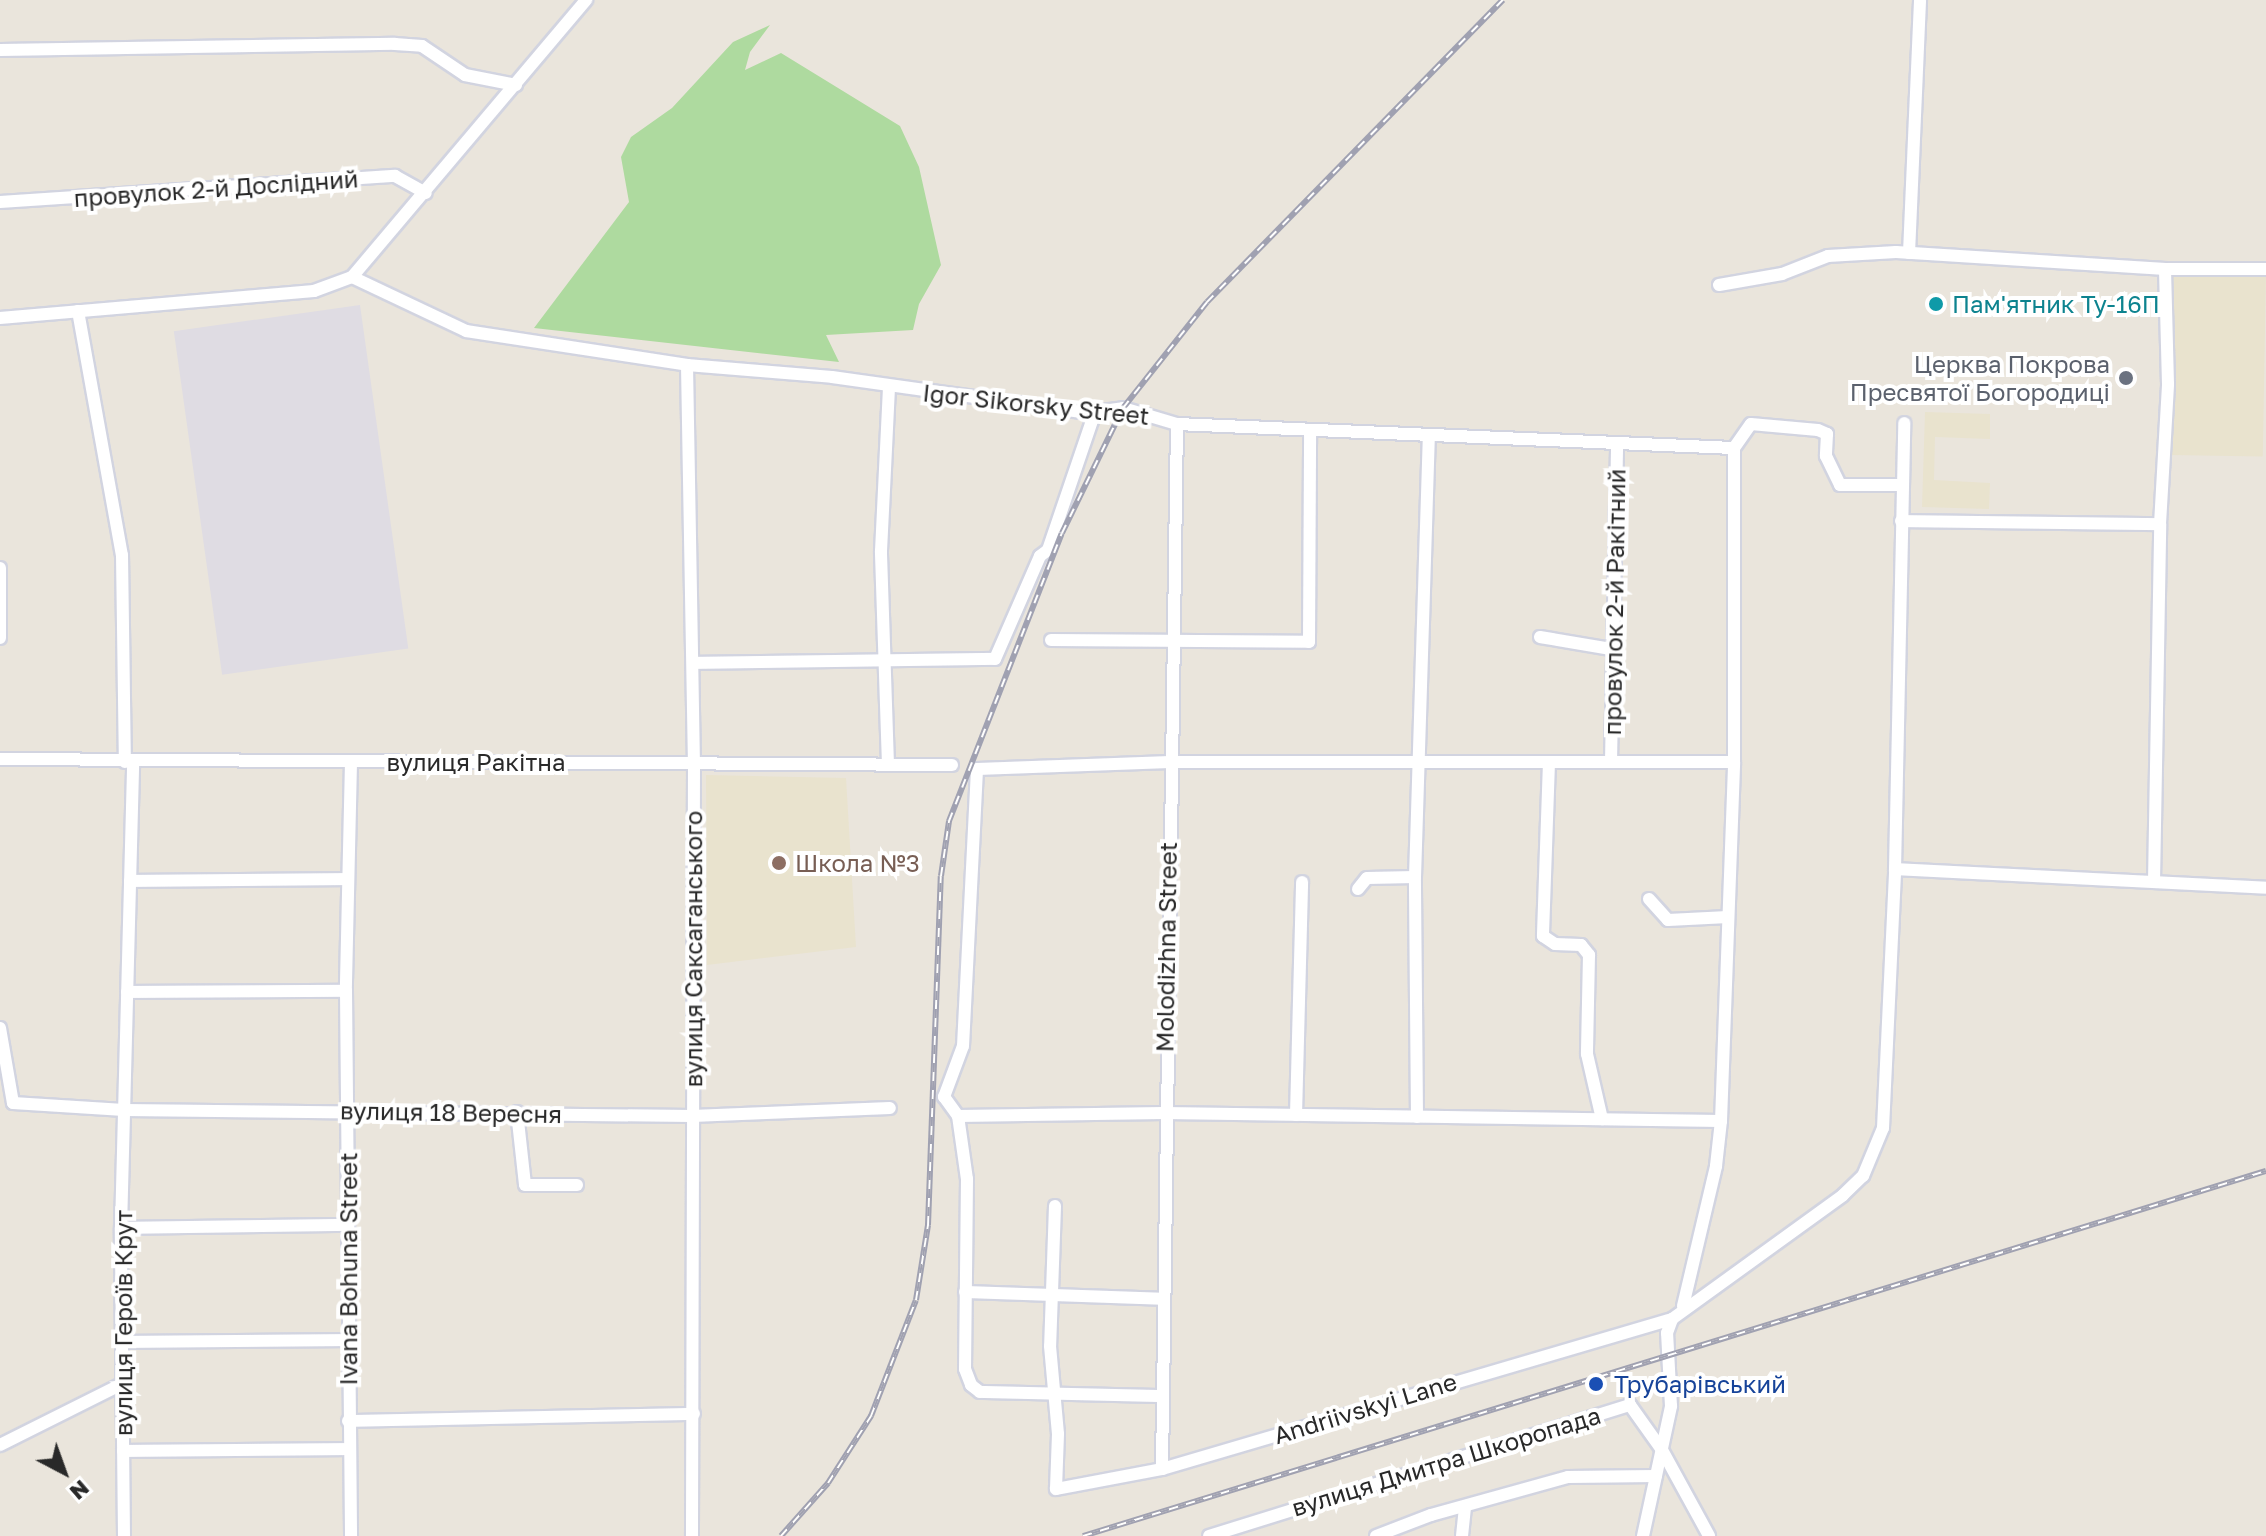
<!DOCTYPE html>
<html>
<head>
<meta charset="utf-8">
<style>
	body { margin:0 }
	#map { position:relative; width:2266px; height:1536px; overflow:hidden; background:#eae5dc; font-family:"Golos Text",sans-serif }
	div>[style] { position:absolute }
	.industrial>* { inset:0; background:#dfdce3; transform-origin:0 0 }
	.education>* { inset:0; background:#e9e3ce; transform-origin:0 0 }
	.green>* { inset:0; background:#aeda9f }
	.roads { filter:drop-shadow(2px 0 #d2d4e0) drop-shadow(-2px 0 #d2d4e0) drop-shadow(0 2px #d2d4e0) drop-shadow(0 -2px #d2d4e0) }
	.minor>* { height:12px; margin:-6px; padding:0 6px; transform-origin:6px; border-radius:6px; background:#fff }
	.rail>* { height:6px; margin-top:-3px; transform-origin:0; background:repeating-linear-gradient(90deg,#fff 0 9px,#a0a1b1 0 18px); box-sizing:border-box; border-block:2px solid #a0a1b1 }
	.dots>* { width:22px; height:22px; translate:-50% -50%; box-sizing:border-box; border:4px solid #fff; border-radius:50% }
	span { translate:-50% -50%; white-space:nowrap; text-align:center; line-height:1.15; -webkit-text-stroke:8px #fff; paint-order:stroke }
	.street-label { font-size:24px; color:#292929 }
	.culture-label { font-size:24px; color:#0d838f }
	.left { translate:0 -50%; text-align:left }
	.worship-label { font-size:24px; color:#5b616d }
	.right { translate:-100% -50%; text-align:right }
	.education-label { font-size:24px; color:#785e54 }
	.transit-label { font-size:24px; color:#164399 }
	.north { position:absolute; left:24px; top:1432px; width:80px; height:80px; -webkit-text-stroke:6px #fff; paint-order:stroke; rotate:139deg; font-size:22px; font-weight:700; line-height:32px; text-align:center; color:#292929 }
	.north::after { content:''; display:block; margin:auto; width:28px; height:36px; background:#292929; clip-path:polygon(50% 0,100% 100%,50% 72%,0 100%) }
</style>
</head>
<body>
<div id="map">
	<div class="industrial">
		<i style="left:360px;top:305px;width:347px;height:188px;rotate:82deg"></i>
	</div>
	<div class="education">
		<i style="left:2172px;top:271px;width:94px;height:184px;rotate:1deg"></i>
		<i style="clip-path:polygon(1925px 412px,1990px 414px,1990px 439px,1935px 437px,1934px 480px,1990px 483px,1989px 509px,1922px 507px)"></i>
		<i style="clip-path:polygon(706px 775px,846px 778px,856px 947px,707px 965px)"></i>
	</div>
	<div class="green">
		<i style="clip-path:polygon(770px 25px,750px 52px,745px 70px,781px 53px,900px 126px,919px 167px,941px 265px,919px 304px,913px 330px,826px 335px,839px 362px,534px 328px,629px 202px,621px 157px,631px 137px,672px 108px,733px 42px)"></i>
	</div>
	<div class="roads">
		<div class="minor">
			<i style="left:0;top:50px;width:395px;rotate:-0.9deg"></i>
			<i style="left:395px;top:44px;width:27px;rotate:4deg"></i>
			<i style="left:422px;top:46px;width:52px;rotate:34deg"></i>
			<i style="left:465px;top:75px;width:52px;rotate:11.1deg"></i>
			<i style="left:0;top:202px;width:396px;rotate:-3.8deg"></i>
			<i style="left:395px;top:176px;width:35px;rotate:29deg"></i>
			<i style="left:1909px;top:253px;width:253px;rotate:-87.5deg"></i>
			<i style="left:352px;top:277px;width:126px;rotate:25.3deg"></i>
			<i style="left:466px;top:331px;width:224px;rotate:8.7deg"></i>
			<i style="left:687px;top:365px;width:145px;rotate:4.7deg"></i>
			<i style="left:832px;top:377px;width:259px;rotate:8deg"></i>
			<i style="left:1088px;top:413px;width:35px;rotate:-8deg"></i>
			<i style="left:1123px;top:408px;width:56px;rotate:16.5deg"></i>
			<i style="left:1177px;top:424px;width:558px;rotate:2.47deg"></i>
			<i style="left:1719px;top:285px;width:64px;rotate:-9.9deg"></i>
			<i style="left:1782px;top:274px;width:49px;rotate:-21.4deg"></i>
			<i style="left:1828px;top:256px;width:68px;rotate:-3.4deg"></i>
			<i style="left:1896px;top:252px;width:270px;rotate:3.6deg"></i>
			<i style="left:2165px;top:269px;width:101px"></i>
			<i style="left:78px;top:311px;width:248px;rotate:79.8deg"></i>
			<i style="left:122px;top:555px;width:207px;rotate:89.2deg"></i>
			<i style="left:0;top:318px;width:315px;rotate:-4.9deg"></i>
			<i style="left:314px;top:291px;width:40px;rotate:-20.2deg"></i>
			<i style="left:352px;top:277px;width:363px;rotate:-49.8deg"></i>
			<i style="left:687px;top:365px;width:399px;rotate:89deg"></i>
			<i style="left:694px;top:764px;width:772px;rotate:90.15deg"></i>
			<i style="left:1901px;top:521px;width:259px;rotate:0.7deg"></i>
			<i style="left:0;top:568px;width:70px;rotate:90deg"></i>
			<i style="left:1540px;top:637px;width:72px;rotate:9.6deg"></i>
			<i style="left:1051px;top:640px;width:258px;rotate:0.4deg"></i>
			<i style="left:1309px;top:642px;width:212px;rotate:-89.7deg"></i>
			<i style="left:693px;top:663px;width:302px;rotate:-0.8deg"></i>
			<i style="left:995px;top:659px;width:112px;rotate:-66.4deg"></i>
			<i style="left:1040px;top:556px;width:10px;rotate:-37deg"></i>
			<i style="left:1048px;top:550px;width:136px;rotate:-71.2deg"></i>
			<i style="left:1092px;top:421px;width:9px;rotate:-117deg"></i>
			<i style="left:0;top:759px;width:952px;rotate:0.36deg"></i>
			<i style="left:351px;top:762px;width:229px;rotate:91.3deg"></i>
			<i style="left:346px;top:991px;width:545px;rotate:89.47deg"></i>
			<i style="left:1549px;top:762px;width:174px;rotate:92deg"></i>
			<i style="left:1543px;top:936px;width:14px;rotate:34deg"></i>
			<i style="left:1555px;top:944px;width:26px;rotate:2deg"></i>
			<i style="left:1581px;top:945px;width:13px;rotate:51deg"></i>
			<i style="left:1589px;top:955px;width:99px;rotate:91.2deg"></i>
			<i style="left:1587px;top:1054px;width:67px;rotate:77deg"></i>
			<i style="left:1611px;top:762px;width:319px;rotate:-88.9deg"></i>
			<i style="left:888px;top:765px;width:214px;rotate:-91.9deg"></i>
			<i style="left:881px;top:551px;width:165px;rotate:-87.2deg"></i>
			<i style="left:1895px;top:869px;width:371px;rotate:2.9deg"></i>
			<i style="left:130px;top:881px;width:218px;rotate:-0.5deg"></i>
			<i style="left:2154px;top:882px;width:358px;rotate:-89deg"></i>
			<i style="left:2160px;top:524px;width:140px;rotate:-86.7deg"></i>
			<i style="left:2168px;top:384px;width:115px;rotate:-91.5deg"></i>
			<i style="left:1358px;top:889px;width:14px;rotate:-51deg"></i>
			<i style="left:1367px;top:878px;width:48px;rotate:-1.2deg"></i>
			<i style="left:1649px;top:899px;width:28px;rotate:48deg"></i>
			<i style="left:1668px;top:920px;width:60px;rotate:-2.9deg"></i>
			<i style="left:127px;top:992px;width:219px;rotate:-0.3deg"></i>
			<i style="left:0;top:1028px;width:76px;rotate:80.2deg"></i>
			<i style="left:13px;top:1103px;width:111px;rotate:3.6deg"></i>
			<i style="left:124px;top:1110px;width:568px;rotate:0.61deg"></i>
			<i style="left:692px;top:1116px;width:198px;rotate:-2.3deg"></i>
			<i style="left:517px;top:1112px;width:73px;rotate:83.7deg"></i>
			<i style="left:525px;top:1185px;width:52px"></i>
			<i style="left:1296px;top:1115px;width:233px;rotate:-88.5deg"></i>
			<i style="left:958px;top:1116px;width:64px;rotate:81.9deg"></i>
			<i style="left:967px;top:1179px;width:190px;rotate:90.6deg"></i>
			<i style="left:965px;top:1369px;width:17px;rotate:69deg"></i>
			<i style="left:971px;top:1385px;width:11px;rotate:38deg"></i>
			<i style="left:980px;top:1392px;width:183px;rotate:1.3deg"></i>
			<i style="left:1417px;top:1117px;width:240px;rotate:-90.5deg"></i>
			<i style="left:1415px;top:877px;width:442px;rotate:-88.2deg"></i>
			<i style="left:1721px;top:1121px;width:557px;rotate:-179.18deg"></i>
			<i style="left:1164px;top:1113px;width:206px;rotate:179.2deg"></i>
			<i style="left:958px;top:1116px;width:24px;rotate:-126deg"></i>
			<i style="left:944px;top:1097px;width:54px;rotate:-69.6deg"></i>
			<i style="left:963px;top:1046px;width:277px;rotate:-87.1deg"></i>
			<i style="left:977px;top:769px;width:193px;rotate:-2.1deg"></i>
			<i style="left:1170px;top:762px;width:564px"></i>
			<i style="left:1055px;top:1206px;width:140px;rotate:92deg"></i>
			<i style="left:1050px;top:1346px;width:88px;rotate:84.8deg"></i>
			<i style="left:1058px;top:1434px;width:55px;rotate:92.1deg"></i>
			<i style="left:1056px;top:1489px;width:108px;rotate:-10.7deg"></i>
			<i style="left:1162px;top:1469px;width:532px;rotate:-16.39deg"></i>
			<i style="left:121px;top:1228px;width:227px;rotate:-0.8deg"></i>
			<i style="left:965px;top:1292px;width:198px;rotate:2deg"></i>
			<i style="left:1683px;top:1306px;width:144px;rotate:-76.7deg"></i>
			<i style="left:1716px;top:1166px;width:45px;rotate:-83.7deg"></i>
			<i style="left:1721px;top:1121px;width:359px;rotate:-87.9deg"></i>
			<i style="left:1734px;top:762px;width:314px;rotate:-90deg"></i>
			<i style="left:1734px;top:448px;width:29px;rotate:-55deg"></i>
			<i style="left:1751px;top:424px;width:67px;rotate:5.1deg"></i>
			<i style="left:1818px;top:430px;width:10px;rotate:24deg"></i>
			<i style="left:1827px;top:434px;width:22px;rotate:93deg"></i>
			<i style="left:1826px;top:456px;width:32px;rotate:64deg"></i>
			<i style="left:1840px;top:485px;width:61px"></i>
			<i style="left:124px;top:1342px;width:224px;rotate:-0.5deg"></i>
			<i style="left:348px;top:1421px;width:346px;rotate:-1.2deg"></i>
			<i style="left:0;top:1445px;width:139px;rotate:-26.6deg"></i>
			<i style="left:123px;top:1451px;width:226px;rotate:-0.5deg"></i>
			<i style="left:1162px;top:1469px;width:1045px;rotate:-89.18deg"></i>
			<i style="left:124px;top:1536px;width:308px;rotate:-90.6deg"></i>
			<i style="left:121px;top:1228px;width:466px;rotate:-88.5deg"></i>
			<i style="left:1209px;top:1536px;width:441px;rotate:-17.3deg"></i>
			<i style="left:1630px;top:1405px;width:55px;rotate:54.6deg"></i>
			<i style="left:1662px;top:1450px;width:98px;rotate:61.3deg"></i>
			<i style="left:1376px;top:1536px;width:59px;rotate:-20.9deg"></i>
			<i style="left:1431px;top:1515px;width:142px;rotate:-15.5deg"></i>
			<i style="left:1568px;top:1477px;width:88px;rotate:-0.7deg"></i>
			<i style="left:1462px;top:1536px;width:28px;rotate:-84deg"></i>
			<i style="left:1643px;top:1536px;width:133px;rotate:-77.8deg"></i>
			<i style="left:1671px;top:1406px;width:73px;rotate:-93.1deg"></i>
			<i style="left:1667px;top:1333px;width:15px;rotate:-70deg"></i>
			<i style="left:1672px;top:1319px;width:211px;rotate:-35.9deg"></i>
			<i style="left:1843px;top:1195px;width:28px;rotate:-44deg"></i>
			<i style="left:1863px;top:1176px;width:52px;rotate:-67.4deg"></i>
			<i style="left:1883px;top:1128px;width:259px;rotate:-87.3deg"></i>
			<i style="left:1895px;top:869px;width:446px;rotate:-88.8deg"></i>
		</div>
	</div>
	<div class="rail">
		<i style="left:781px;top:1536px;width:71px;rotate:-48.4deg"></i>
		<i style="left:828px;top:1483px;width:80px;rotate:-57.3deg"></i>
		<i style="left:871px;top:1416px;width:124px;rotate:-68.8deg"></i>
		<i style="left:916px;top:1300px;width:76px;rotate:-80.9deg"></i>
		<i style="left:928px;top:1225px;width:349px;rotate:-87.9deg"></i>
		<i style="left:941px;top:876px;width:56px;rotate:-81.7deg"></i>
		<i style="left:949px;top:821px;width:309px;rotate:-68.6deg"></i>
		<i style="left:1062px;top:533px;width:139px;rotate:-64deg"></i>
		<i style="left:1123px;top:408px;width:135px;rotate:-51.6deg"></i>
		<i style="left:1207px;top:302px;width:423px;rotate:-45.6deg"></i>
		<i style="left:1083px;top:1536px;width:1238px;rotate:-17.15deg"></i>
	</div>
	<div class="dots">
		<i style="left:1936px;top:304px;background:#0f9aa8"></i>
		<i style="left:2126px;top:378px;background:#6b7280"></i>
		<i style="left:779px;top:863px;background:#8d6e63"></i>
		<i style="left:1596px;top:1384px;background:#1a4fb4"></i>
	</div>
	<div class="street-label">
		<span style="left:216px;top:188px;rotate:-4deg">провулок 2-й Дослідний</span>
		<span style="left:1036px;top:404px;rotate:6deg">Igor Sikorsky Street</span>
		<span style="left:1614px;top:602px;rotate:-89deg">провулок 2-й Ракітний</span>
		<span style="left:476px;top:762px">вулиця Ракітна</span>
		<span style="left:1166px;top:947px;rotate:-89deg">Molodizhna Street</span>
		<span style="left:693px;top:949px;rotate:-90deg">вулиця Саксаганського</span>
		<span style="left:451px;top:1112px;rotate:1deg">вулиця 18 Вересня</span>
		<span style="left:348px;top:1269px;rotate:-90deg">Ivana Bohuna Street</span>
		<span style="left:123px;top:1323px;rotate:-90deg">вулиця Героїв Крут</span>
		<span style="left:1365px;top:1408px;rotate:-17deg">Andriivskyi Lane</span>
		<span style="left:1446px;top:1461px;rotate:-17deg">вулиця Дмитра Шкоропада</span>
	</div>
	<div class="culture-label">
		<span class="left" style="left:1952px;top:304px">Пам'ятник Ту-16П</span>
	</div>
	<div class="worship-label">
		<span class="right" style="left:2110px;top:378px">Церква Покрова<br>Пресвятої Богородиці</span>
	</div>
	<div class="education-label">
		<span class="left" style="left:795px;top:863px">Школа №3</span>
	</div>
	<div class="transit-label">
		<span class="left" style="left:1614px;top:1384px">Трубарівський</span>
	</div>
	<div class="north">N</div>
</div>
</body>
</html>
